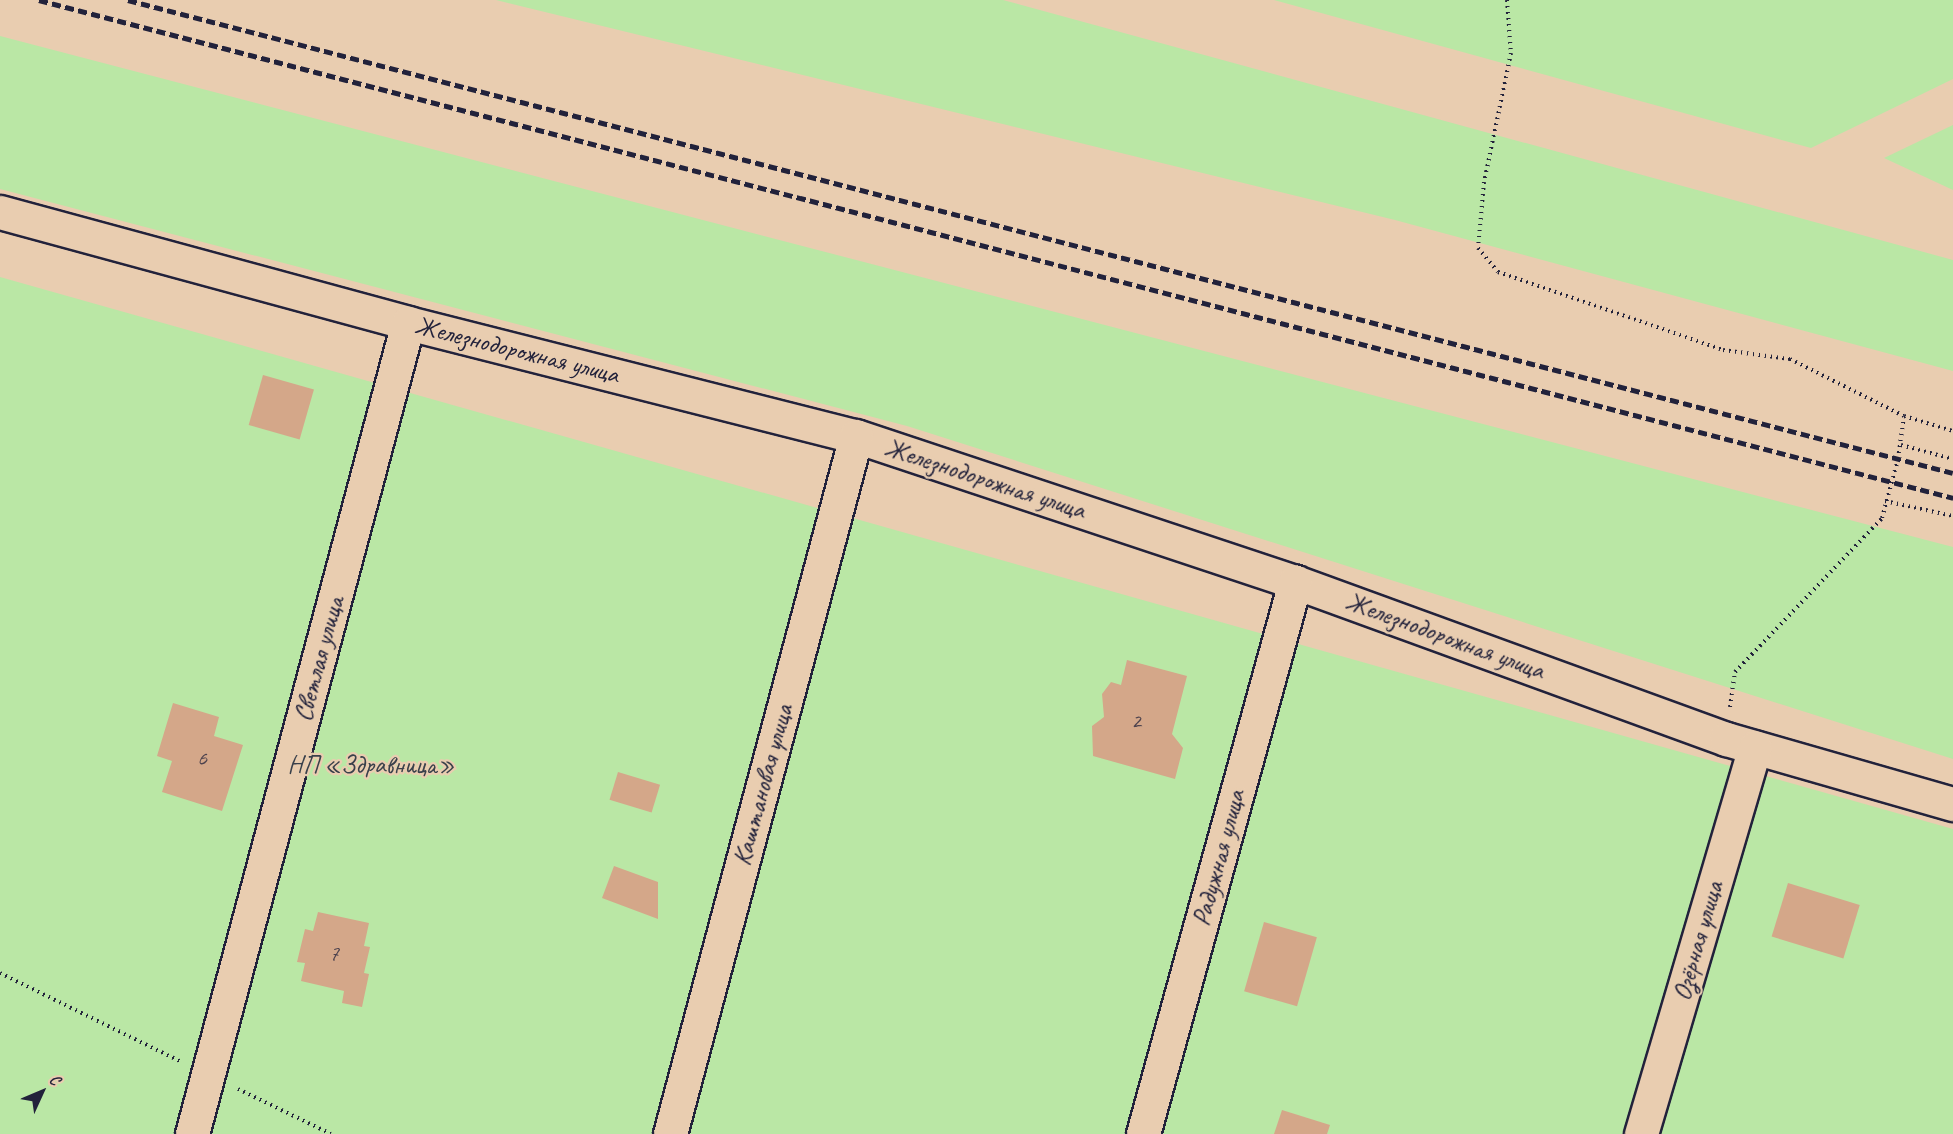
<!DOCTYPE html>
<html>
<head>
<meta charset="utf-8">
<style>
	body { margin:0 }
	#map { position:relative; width:1953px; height:1134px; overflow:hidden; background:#e9cdb0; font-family:Caveat,sans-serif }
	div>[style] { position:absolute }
	.green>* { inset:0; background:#bae7a5 }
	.building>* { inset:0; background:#d4a789; transform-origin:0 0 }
	.path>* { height:4px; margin-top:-2px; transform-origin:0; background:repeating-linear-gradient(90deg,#22223b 0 1.5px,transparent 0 6px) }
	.roads { filter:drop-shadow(2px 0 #22223b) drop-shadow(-2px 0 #22223b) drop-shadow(0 2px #22223b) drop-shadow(0 -2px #22223b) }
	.minor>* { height:33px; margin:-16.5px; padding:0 16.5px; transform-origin:16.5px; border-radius:16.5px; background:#e9cdb0 }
	.rail>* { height:4.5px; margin-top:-2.25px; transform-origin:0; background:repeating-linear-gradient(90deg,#22223b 0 9px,transparent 0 13.5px) }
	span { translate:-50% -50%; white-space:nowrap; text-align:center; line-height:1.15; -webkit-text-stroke:4.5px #e9cdb0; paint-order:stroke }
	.number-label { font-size:22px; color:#4e434e }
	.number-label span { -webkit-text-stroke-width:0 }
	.street-label { font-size:26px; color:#22223b }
	.park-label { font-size:26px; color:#39404b }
	.north { position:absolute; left:12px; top:1062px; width:60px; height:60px; -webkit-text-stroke:4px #e9cdb0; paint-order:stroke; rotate:46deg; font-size:16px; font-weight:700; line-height:24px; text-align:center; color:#22223b }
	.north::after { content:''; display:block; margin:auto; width:21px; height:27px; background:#22223b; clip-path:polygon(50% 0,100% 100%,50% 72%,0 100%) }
</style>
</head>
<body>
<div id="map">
	<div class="green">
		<i style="clip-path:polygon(496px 0,1003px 0,1953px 260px,1953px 371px,1395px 220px)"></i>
		<i style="clip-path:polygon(1274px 0,1953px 0,1953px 79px,1811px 148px)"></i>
		<i style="clip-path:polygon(0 36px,1953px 547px,1953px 759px,907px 426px,0 189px)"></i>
		<i style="clip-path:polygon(1953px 125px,1953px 190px,1884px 158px)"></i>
		<i style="clip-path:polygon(0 277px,1953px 829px,1953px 1134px,0 1134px)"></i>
	</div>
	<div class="building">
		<i style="left:263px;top:375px;width:53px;height:52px;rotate:16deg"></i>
		<i style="clip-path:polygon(1127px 660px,1187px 676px,1172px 734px,1183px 748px,1175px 779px,1093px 756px,1092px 726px,1104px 717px,1102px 694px,1111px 682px,1121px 685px)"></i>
		<i style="clip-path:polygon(173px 703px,219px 717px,214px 736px,243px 745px,222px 811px,162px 792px,172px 761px,157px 756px)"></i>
		<i style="left:618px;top:772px;width:44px;height:29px;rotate:17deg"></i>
		<i style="clip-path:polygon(614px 866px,658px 882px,658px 919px,602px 898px)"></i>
		<i style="left:1788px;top:883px;width:75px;height:56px;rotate:17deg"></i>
		<i style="clip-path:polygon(318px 912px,369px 923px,364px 946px,370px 947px,364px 973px,369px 974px,362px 1007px,342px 1003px,344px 991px,301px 981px,305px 963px,297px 962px,305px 929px,313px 931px)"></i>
		<i style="left:1264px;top:922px;width:55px;height:72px;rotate:16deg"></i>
		<i style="clip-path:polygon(1282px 1110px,1330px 1125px,1327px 1134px,1274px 1134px)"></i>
	</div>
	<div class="path">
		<i style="left:1507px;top:0;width:53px;rotate:85.7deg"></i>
		<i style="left:1511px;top:53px;width:132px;rotate:101.8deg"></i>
		<i style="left:1484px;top:182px;width:66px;rotate:95.2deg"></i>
		<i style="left:1478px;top:248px;width:31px;rotate:50deg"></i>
		<i style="left:1498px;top:272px;width:238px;rotate:19.1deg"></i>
		<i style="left:1723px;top:350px;width:68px;rotate:7.7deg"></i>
		<i style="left:1790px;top:359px;width:127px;rotate:26.6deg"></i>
		<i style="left:1904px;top:416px;width:51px;rotate:17deg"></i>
		<i style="left:1901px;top:445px;width:54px;rotate:15.1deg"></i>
		<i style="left:1885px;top:501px;width:70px;rotate:12.4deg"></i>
		<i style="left:1730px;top:707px;width:35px;rotate:-82deg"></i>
		<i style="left:1735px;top:672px;width:213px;rotate:-46.3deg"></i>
		<i style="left:1882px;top:518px;width:61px;rotate:-74.8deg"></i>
		<i style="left:1898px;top:459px;width:43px;rotate:-82.1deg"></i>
		<i style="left:0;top:973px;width:200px;rotate:26.1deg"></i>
		<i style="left:238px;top:1089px;width:103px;rotate:25.8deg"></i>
	</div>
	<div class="roads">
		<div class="minor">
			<i style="left:0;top:212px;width:423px;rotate:15.2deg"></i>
			<i style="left:408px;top:323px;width:462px;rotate:14.2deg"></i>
			<i style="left:856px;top:436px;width:463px;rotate:18.4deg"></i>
			<i style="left:1295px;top:582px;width:459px;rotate:20deg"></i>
			<i style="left:1726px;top:739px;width:236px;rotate:16deg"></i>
			<i style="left:192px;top:1134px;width:839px;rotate:-75.09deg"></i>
			<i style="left:670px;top:1134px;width:722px;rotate:-75.08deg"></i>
			<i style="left:1143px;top:1134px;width:573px;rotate:-74.6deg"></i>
			<i style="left:1641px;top:1134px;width:403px;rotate:-73.6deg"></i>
		</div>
	</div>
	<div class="rail">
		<i style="left:39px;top:0;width:1978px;rotate:14.58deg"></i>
		<i style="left:128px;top:0;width:1885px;rotate:14.53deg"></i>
	</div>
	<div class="number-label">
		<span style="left:1136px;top:722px">2</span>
		<span style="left:202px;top:759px">6</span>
		<span style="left:334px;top:954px">7</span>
	</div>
	<div class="street-label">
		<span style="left:517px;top:350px;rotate:14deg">Железнодорожная улица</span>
		<span style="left:985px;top:479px;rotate:18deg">Железнодорожная улица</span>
		<span style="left:1445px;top:636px;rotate:20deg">Железнодорожная улица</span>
		<span style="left:319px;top:659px;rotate:-75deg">Светлая улица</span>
		<span style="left:763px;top:785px;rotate:-75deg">Каштановая улица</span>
		<span style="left:1219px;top:858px;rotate:-75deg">Радужная улица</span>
		<span style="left:1698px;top:941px;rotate:-74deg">Озёрная улица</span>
	</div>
	<div class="park-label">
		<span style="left:371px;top:765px">НП «Здравница»</span>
	</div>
	<div class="north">С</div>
</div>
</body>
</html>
